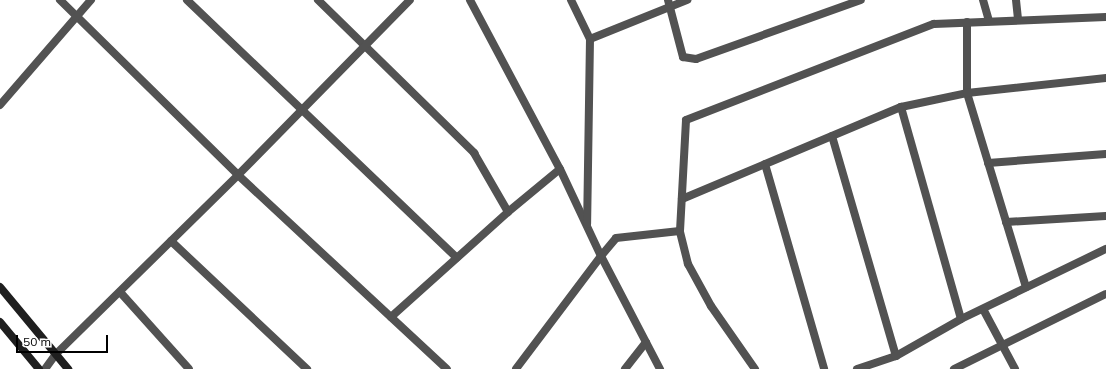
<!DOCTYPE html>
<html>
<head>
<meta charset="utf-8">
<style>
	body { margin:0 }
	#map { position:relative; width:1106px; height:369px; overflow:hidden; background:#fff; font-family:Mulish,sans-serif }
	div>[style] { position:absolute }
	.street>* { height:8px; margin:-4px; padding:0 4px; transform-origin:4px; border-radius:4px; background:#525252 }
	.secondary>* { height:8px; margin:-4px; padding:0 4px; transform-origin:4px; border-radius:4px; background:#1f1f1f }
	span { translate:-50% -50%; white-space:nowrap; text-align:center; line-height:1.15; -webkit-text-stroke:3px #fff; paint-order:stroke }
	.scale { position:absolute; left:16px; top:335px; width:92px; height:18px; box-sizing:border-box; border:2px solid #000; border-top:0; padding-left:5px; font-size:12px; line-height:14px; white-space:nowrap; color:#000; -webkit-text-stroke:3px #fff; paint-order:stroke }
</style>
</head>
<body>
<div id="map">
	<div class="street">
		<i style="left:60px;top:0;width:250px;rotate:44.5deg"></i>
		<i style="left:238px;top:175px;width:285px;rotate:42.9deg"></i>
		<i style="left:187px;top:0;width:373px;rotate:43.7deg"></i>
		<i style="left:318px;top:0;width:219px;rotate:44.4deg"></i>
		<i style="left:474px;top:153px;width:68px;rotate:60deg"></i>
		<i style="left:470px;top:0;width:191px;rotate:62deg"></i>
		<i style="left:560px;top:169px;width:96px;rotate:64.8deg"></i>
		<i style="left:601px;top:256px;width:141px;rotate:127deg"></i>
		<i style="left:571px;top:0;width:43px;rotate:64deg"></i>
		<i style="left:590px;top:39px;width:185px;rotate:90.9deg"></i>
		<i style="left:668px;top:0;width:59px;rotate:75.3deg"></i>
		<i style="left:683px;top:57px;width:13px;rotate:9deg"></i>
		<i style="left:696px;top:59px;width:175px;rotate:-19.7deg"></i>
		<i style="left:983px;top:0;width:22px;rotate:74deg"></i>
		<i style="left:1016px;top:0;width:20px;rotate:84deg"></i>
		<i style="left:967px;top:22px;width:71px;rotate:90deg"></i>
		<i style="left:967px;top:93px;width:203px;rotate:73.1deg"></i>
		<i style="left:590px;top:39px;width:105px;rotate:-21.9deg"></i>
		<i style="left:0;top:105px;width:139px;rotate:-49.1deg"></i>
		<i style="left:901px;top:107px;width:220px;rotate:74.2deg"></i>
		<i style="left:832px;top:136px;width:229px;rotate:73.8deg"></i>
		<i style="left:988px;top:163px;width:118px;rotate:-4.4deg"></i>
		<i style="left:765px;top:164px;width:213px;rotate:73.9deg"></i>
		<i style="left:682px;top:199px;width:238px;rotate:-22.8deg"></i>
		<i style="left:901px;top:107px;width:67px;rotate:-12deg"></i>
		<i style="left:967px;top:93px;width:140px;rotate:-6.2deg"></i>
		<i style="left:1006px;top:222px;width:100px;rotate:-3.4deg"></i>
		<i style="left:171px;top:241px;width:187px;rotate:43.3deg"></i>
		<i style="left:120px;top:292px;width:103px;rotate:48.1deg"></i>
		<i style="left:983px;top:309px;width:68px;rotate:61.9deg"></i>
		<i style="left:391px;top:317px;width:157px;rotate:-41.9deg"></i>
		<i style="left:508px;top:212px;width:67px;rotate:-39.6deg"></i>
		<i style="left:45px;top:369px;width:19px;rotate:-54deg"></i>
		<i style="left:56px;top:354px;width:255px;rotate:-44.5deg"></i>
		<i style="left:238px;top:175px;width:245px;rotate:-45.5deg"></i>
		<i style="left:625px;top:369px;width:34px;rotate:-52deg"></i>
		<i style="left:660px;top:369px;width:127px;rotate:-117.6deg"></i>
		<i style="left:601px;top:256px;width:23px;rotate:-50deg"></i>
		<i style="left:616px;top:238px;width:64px;rotate:-6.2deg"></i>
		<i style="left:755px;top:369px;width:77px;rotate:-124.9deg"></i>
		<i style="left:711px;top:306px;width:48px;rotate:-118.7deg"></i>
		<i style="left:688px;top:264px;width:34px;rotate:-104deg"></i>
		<i style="left:680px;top:231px;width:111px;rotate:-86.9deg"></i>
		<i style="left:686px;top:120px;width:266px;rotate:-21.2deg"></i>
		<i style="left:934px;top:24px;width:172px;rotate:-2.3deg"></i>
		<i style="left:857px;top:369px;width:41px;rotate:-18.4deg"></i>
		<i style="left:896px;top:356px;width:75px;rotate:-29.6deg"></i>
		<i style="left:961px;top:319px;width:161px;rotate:-25.8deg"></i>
		<i style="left:954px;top:369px;width:169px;rotate:-26.3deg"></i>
	</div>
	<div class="secondary">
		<i style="left:0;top:287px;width:107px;rotate:50.3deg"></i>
		<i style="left:0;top:322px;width:61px;rotate:50.3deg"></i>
	</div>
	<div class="scale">50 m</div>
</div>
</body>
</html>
